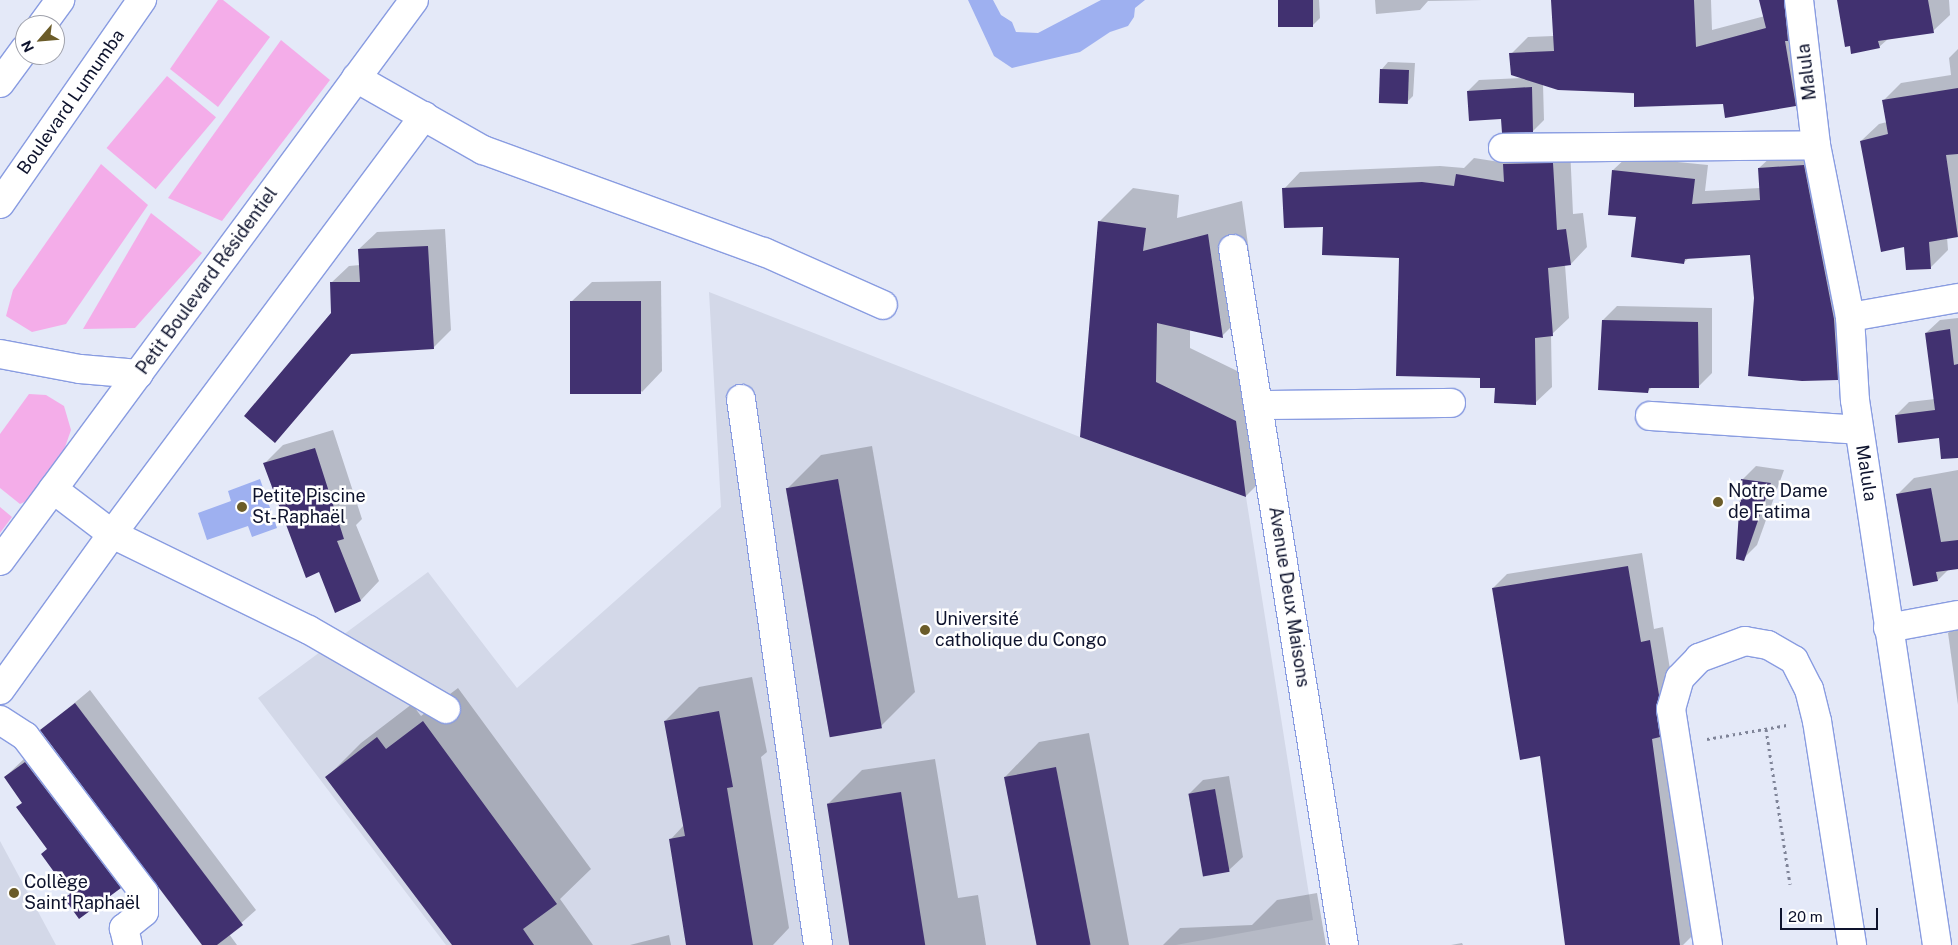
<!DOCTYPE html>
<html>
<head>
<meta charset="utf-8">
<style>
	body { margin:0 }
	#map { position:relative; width:1958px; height:945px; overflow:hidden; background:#e4e9f8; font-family:"Public Sans",sans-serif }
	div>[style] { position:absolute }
	.built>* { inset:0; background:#d3d8e8 }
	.green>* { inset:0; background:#f4ade9; transform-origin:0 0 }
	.water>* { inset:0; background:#9eb0f0 }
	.shadow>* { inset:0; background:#0003 }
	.building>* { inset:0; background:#413170; transform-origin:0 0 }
	.path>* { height:3px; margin-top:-1.5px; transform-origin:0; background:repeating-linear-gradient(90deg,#7f8498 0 2.5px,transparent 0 6.5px) }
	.roads { filter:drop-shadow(1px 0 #899ce1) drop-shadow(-1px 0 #899ce1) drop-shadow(0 1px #899ce1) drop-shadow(0 -1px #899ce1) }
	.minor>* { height:28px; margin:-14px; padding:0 14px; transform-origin:14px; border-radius:14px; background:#fff }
	.highway>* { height:28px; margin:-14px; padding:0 14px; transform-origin:14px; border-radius:14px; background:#fff }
	.dots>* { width:14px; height:14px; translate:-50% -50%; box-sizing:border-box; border:2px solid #fff; border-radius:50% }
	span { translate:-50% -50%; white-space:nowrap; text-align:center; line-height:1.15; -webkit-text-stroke:5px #fff; paint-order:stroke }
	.street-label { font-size:18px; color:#0e132d }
	.poi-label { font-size:18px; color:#0e132d }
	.left { translate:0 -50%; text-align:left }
	.north { position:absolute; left:15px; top:15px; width:50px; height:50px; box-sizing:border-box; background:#fff; border:1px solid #9fa1ab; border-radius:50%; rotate:243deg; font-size:14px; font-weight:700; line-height:20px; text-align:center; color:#0e132d }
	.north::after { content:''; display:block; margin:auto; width:18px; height:22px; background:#6b5c29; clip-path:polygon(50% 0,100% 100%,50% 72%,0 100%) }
	.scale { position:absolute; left:1780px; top:908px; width:98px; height:22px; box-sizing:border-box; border:2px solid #0e132d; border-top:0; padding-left:6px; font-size:15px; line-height:18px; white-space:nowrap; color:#0e132d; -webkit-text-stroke:4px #fff; paint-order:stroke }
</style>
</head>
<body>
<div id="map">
	<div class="built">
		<i style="clip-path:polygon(709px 292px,1080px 437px,1246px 497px,1313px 920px,1176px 945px,446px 945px,258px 698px,428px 572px,517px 688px,721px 507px)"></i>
		<i style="clip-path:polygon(0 841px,56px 945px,0 945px)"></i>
	</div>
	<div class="green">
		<i style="clip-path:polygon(218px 0,223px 0,270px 37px,218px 107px,170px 69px)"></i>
		<i style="clip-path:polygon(281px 40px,330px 80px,222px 221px,168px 198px)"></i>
		<i style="left:167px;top:76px;width:64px;height:94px;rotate:40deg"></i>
		<i style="clip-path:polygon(101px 164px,148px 205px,66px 324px,32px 332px,6px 316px,13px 290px)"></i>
		<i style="clip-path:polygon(151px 213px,202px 253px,135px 328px,83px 329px)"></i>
		<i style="clip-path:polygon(29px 394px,46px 395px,64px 406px,71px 430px,64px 450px,29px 500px,20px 504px,0 488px,0 434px)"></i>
		<i style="clip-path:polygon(0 507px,12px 517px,0 533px)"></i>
	</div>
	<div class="water">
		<i style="clip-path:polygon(968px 0,993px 0,1001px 15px,1012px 22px,1016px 32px,1038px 33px,1101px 0,1145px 0,1135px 8px,1134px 17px,1128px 26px,1110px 32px,1080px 52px,1012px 68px,994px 56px)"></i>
		<i style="clip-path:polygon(260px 479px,277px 528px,252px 537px,248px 526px,207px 540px,198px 513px,231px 501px,228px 491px)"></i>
	</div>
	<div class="shadow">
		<i style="clip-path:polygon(1280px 0,1319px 0,1320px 18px,1313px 25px)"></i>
		<i style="clip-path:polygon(1375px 0,1483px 0,1428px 1px,1420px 10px,1376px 14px)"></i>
		<i style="clip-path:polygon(1552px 0,1711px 0,1712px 30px,1765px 16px,1760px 0,1802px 0,1812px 88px,1795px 105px,1724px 103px,1543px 84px,1544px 120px,1533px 131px,1503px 117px,1468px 91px,1479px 80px,1522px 78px,1511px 54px,1528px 37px,1554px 36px)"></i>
		<i style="clip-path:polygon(1838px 0,1949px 0,1950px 15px,1933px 31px,1888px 39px,1879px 47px)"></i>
		<i style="clip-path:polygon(1958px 49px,1958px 236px,1947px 237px,1948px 250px,1930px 268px,1906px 246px,1861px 141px,1879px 124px,1887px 122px,1884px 100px,1901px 83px,1951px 75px,1949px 58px)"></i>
		<i style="clip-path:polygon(1388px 62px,1415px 63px,1413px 96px,1407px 102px,1382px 69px)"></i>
		<i style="clip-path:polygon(1521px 147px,1570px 147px,1573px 214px,1583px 213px,1587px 247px,1571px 264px,1565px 265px,1569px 318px,1551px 335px,1552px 387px,1535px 403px,1481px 377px,1400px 256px,1324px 226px,1284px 189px,1300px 172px,1440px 166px,1464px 168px,1474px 158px,1506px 163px)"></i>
		<i style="clip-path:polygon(1817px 152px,1851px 365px,1838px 379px,1755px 298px,1751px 254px,1689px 258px,1684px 262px,1637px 216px,1613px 170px,1627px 157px,1708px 165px,1705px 191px,1760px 188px,1759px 168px,1773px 155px)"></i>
		<i style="clip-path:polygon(1133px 188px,1179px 195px,1177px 218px,1242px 201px,1256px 302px,1222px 336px,1190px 329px,1190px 348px,1270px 387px,1280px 462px,1246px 496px,1082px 436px,1099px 222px)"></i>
		<i style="clip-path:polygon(445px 229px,451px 330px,433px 348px,353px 352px,275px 441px,332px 313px,331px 283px,349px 266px,360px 265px,359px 249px,377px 232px)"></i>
		<i style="clip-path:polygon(661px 281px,662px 371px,642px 392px,571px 302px,592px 282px)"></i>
		<i style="clip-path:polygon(1617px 306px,1712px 308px,1712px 373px,1698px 387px,1652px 387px,1648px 391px,1603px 320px)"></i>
		<i style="clip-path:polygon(1958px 318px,1958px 435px,1896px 415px,1909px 402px,1935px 399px,1926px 333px,1940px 320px)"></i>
		<i style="clip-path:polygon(333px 430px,362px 519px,356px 525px,379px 581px,361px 600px,336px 611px,320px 571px,264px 464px,283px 445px)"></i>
		<i style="clip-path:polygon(872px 446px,915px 692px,881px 726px,787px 489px,821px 455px)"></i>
		<i style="clip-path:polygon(1756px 466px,1784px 470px,1757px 545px,1743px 559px,1742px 480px)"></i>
		<i style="clip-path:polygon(1958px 470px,1958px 568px,1949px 569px,1938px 580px,1897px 495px,1914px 478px)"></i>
		<i style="clip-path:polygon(1642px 553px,1654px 629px,1663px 627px,1672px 681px,1694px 934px,1683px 945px,1566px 945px,1541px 755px,1493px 588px,1507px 574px)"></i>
		<i style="clip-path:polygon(1958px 624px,1958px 705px,1948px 633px)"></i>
		<i style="clip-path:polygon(752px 677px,767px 752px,761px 757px,789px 928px,773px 945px,688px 945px,671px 839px,684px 825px,665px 721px,699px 687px)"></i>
		<i style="clip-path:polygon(458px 688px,591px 869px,560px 899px,593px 945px,453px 945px,327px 777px,361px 743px,412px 704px,421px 716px)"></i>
		<i style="clip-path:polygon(90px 690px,256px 910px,229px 934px,237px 945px,204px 945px,42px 730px)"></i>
		<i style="clip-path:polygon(1089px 733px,1129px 945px,1037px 945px,1005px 777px,1039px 742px)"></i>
		<i style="clip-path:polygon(26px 757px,140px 867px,120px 887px,71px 893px,48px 849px,18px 807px,23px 802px,5px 777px)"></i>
		<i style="clip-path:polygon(935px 759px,958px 898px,978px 895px,986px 945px,851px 945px,828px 804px,862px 770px)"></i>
		<i style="clip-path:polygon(1229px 776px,1243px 857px,1229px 870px,1189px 794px,1203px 780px)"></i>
		<i style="clip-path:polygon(1317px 893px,1326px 945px,1163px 945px,1180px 928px,1252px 925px,1277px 900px)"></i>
		<i style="clip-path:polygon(669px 935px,671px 945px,630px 945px)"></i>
		<i style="clip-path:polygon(1462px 943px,1463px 945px,1451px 945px)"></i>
	</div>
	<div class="building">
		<i style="left:1278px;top:0;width:35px;height:27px"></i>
		<i style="clip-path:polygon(1551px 0,1694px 0,1696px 47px,1766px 28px,1759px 0,1784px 0,1788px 41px,1785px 41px,1796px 106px,1725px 118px,1723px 104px,1634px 107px,1634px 93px,1558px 90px,1511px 75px,1509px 53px,1554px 51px)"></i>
		<i style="clip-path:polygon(1837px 0,1928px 0,1934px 33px,1878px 41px,1880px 48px,1851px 54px,1850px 46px,1845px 47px)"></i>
		<i style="left:1380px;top:69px;width:29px;height:34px;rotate:2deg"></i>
		<i style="clip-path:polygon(1532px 87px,1533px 132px,1502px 133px,1501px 119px,1469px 121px,1467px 91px)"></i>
		<i style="clip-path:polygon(1958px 88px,1958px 154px,1946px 155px,1958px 237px,1929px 242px,1931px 269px,1906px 270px,1904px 247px,1881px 252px,1860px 141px,1888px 134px,1882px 100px)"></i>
		<i style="clip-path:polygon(1553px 163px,1557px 230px,1566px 229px,1571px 265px,1548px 268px,1553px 336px,1535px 338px,1536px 405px,1494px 403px,1495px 388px,1480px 388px,1480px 378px,1396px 376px,1399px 258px,1322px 255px,1323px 227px,1284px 228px,1282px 188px,1422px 182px,1454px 186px,1456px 174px,1504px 182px,1503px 164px)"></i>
		<i style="clip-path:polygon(1804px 165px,1834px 319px,1838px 380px,1802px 381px,1748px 376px,1754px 298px,1750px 255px,1685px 259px,1684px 264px,1631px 257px,1636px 217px,1608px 215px,1612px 170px,1695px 179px,1692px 204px,1760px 200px,1758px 168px)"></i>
		<i style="clip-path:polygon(1098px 221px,1146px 228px,1143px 251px,1208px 234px,1223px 338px,1157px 323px,1156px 382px,1236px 421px,1246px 497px,1080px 437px)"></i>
		<i style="clip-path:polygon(428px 246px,434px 349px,351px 354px,275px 443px,244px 416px,331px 313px,330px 282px,360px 282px,358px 249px)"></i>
		<i style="left:570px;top:301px;width:71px;height:93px"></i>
		<i style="clip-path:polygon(1602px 320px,1698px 322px,1699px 388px,1649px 388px,1648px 393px,1598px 390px)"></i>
		<i style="clip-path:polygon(1950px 329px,1954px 365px,1958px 364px,1958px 458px,1941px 459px,1939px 438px,1898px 443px,1895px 415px,1935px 410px,1925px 333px)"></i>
		<i style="clip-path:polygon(315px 448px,344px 539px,337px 541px,361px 601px,335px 613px,319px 572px,306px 578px,263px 463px)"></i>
		<i style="left:838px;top:479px;width:253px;height:53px;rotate:80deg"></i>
		<i style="clip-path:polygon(1741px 479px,1771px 483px,1744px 561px,1736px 559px)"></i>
		<i style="clip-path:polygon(1931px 488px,1941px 542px,1958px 540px,1958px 569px,1936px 572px,1938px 581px,1913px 586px,1896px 494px)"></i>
		<i style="clip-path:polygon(1628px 566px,1641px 642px,1650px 640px,1659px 695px,1656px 711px,1660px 737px,1652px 739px,1680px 945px,1565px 945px,1540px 756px,1520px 760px,1492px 588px)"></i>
		<i style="clip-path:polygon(75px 703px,243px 925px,217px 945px,202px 945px,40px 730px)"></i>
		<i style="clip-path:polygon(719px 711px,733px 787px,727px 788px,753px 945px,686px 945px,669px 839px,685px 836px,664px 721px)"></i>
		<i style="clip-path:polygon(423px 721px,557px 904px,523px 929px,534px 945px,452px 945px,325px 777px,377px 737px,386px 749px)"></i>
		<i style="clip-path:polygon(25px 762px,121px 888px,79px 919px,64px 898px,70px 894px,41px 854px,47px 849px,16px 807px,22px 803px,4px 777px)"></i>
		<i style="left:1056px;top:767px;width:181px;height:53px;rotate:79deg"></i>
		<i style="left:1215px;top:789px;width:84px;height:27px;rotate:80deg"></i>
		<i style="left:901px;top:792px;width:155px;height:75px;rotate:81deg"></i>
	</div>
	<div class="path">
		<i style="left:1766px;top:729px;width:157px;rotate:81.2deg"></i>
		<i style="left:1707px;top:739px;width:81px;rotate:-9.9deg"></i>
	</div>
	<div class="roads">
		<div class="minor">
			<i style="left:1799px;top:0;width:146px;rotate:83.3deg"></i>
			<i style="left:1816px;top:145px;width:175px;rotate:78.8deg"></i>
			<i style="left:1850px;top:317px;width:83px;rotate:86.6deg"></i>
			<i style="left:1855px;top:400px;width:551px;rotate:81.44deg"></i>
			<i style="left:356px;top:78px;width:146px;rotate:29.6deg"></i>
			<i style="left:483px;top:150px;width:299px;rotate:20deg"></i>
			<i style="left:764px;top:252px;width:130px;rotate:24deg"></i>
			<i style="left:1503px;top:148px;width:313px;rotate:-0.5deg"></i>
			<i style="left:1233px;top:249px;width:705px;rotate:80.94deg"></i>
			<i style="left:1850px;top:317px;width:110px;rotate:-10deg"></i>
			<i style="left:0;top:354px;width:81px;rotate:10.6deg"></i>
			<i style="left:80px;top:369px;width:59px;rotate:4.8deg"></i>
			<i style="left:741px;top:399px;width:551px;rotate:81.97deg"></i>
			<i style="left:1260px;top:405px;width:191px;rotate:-0.6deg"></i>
			<i style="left:1650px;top:416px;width:209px;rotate:3.8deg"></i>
			<i style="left:53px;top:489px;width:74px;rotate:37.3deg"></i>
			<i style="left:112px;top:534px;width:219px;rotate:26deg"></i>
			<i style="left:309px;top:630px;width:158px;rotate:30deg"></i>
			<i style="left:0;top:561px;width:697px;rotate:-53.57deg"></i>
			<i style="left:1888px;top:628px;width:71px;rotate:-10.5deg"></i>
			<i style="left:0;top:690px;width:192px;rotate:-54.3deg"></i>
			<i style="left:112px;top:534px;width:522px;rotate:-53.26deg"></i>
			<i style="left:0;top:720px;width:30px;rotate:33deg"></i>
			<i style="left:25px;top:736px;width:197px;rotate:52.8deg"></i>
			<i style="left:144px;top:893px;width:19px;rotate:90deg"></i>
			<i style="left:144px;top:912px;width:26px;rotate:141deg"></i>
			<i style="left:124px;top:928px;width:17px;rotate:77deg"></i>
			<i style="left:1708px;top:945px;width:239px;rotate:-98.9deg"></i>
			<i style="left:1671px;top:709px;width:32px;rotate:-74deg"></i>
			<i style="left:1680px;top:678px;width:28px;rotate:-46deg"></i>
			<i style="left:1699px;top:658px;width:49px;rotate:-20.3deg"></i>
			<i style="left:1745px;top:641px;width:23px;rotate:10deg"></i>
			<i style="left:1768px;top:645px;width:30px;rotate:30deg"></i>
			<i style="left:1794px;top:660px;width:33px;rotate:63deg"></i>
			<i style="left:1809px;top:689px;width:33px;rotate:76deg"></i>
			<i style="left:1817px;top:721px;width:227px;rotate:81.1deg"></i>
		</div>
		<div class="highway">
			<i style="left:42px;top:25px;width:31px;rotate:-54deg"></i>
			<i style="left:0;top:83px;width:42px;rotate:-53.7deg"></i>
			<i style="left:0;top:204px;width:249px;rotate:-55.2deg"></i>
		</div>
	</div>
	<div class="dots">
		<i style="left:1718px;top:502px;background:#6b5c29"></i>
		<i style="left:242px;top:507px;background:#6b5c29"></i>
		<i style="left:925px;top:630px;background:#6b5c29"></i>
		<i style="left:14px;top:893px;background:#6b5c29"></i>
	</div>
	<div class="street-label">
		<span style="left:1807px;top:72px;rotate:-97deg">Malula</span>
		<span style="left:71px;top:102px;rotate:-55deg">Boulevard Lumumba</span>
		<span style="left:207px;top:281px;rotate:-54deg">Petit Boulevard Résidentiel</span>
		<span style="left:1866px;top:473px;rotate:81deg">Malula</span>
		<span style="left:1289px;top:597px;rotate:81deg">Avenue Deux Maisons</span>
	</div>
	<div class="poi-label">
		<span class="left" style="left:1728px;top:502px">Notre Dame<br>de Fatima</span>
		<span class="left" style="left:252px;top:507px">Petite Piscine<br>St-Raphaël</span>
		<span class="left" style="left:935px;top:630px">Université<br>catholique du Congo</span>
		<span class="left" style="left:24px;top:893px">Collège<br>Saint Raphaël</span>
	</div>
	<div class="north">N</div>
	<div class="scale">20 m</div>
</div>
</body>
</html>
